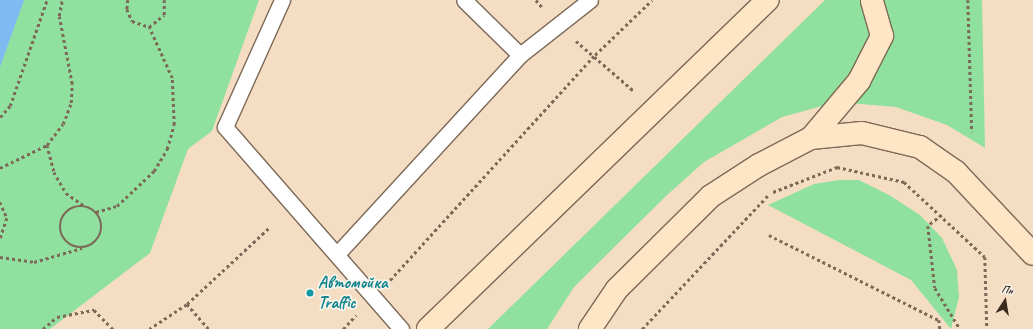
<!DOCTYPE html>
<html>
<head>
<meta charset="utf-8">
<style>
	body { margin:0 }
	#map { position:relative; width:1033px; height:329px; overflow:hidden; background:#f4ddc2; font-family:Caveat,sans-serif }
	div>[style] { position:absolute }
	.green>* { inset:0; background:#90e1a0 }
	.water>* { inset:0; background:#81baf2 }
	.path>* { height:2.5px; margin-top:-1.25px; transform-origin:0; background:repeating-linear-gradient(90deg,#7c6957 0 3px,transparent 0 6px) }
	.path>.ring { margin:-1.25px; padding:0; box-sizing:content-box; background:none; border:2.5px solid #7c6957; border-radius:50% }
	.roads { filter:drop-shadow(1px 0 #7c6957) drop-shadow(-1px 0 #7c6957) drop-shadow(0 1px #7c6957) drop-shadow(0 -1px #7c6957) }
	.lane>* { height:15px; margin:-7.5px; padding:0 7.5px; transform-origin:7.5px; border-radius:7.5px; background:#fff }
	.secondary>* { height:22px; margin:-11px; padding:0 11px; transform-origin:11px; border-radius:11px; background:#fee5c5 }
	.dots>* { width:11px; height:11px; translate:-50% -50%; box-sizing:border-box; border:2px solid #f7f3e8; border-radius:50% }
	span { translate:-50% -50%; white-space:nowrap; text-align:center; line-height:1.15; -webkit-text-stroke:3.5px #f7f3e8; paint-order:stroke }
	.culture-label { font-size:17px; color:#0d838f; font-weight:700 }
	.left { translate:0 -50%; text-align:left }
	.north { position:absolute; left:985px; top:281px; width:40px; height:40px; -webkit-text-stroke:3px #f7f3e8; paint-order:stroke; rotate:12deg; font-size:11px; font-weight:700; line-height:16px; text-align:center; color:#3b2a1e }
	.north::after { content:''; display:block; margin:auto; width:14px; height:18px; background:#3b2a1e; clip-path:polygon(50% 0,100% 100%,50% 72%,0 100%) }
</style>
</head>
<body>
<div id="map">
	<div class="green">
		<i style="clip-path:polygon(0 0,259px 0,212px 131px,188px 149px,150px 253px,50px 329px,0 329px)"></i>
		<i style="clip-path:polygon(825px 0,982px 0,985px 148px,947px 125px,896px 107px,837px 102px,782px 117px,704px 162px,666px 196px,574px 287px,547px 329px,488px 329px)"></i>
		<i style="clip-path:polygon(839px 180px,859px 180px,889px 195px,920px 215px,942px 238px,957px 270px,959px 297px,951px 329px,911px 280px,768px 205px,814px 184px)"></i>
	</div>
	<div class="water">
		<i style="clip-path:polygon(0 0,24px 0,0 67px)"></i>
	</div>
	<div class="path">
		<i style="left:128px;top:0;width:9px;rotate:96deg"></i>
		<i style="left:127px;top:9px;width:13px;rotate:67deg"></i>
		<i style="left:132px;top:21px;width:18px;rotate:19deg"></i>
		<i style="left:149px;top:27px;width:19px;rotate:-39deg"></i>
		<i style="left:164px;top:15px;width:15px;rotate:-90deg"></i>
		<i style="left:536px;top:0;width:9px;rotate:49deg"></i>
		<i style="left:968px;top:0;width:132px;rotate:88.3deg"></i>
		<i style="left:576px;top:41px;width:77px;rotate:40.8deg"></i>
		<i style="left:0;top:117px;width:15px;rotate:-48deg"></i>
		<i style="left:10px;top:106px;width:112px;rotate:-70.8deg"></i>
		<i style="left:47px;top:145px;width:28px;rotate:75deg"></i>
		<i style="left:54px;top:172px;width:24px;rotate:60deg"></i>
		<i style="left:66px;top:193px;width:21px;rotate:35deg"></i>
		<i style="left:0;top:168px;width:52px;rotate:-26.1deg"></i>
		<i style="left:47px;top:145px;width:26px;rotate:-53deg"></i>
		<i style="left:63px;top:124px;width:22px;rotate:-69deg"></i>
		<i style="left:71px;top:103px;width:19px;rotate:-87deg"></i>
		<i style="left:72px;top:84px;width:69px;rotate:-100.8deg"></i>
		<i style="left:59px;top:16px;width:16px;rotate:-79deg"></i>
		<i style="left:773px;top:192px;width:69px;rotate:-21.3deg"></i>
		<i style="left:837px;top:167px;width:69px;rotate:12.6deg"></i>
		<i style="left:904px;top:182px;width:110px;rotate:42.8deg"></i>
		<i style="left:985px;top:257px;width:72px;rotate:88.4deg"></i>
		<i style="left:0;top:202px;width:17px;rotate:66deg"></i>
		<i style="left:7px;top:218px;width:23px;rotate:108deg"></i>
		<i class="ring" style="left:60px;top:206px;width:39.5px;height:39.5px"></i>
		<i style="left:96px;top:212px;width:22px;rotate:-16deg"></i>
		<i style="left:117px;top:206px;width:51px;rotate:-43.4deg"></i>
		<i style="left:154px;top:171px;width:26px;rotate:-59deg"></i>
		<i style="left:167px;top:149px;width:25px;rotate:-74deg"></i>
		<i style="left:174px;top:125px;width:47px;rotate:-92.4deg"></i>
		<i style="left:172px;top:78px;width:56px;rotate:-114.3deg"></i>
		<i style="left:942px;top:215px;width:18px;rotate:142deg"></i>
		<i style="left:928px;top:226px;width:62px;rotate:83.6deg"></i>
		<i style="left:935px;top:288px;width:48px;rotate:58.6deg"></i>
		<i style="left:769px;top:235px;width:190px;rotate:26.6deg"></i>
		<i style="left:939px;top:320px;width:9px;rotate:84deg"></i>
		<i style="left:0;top:257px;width:34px;rotate:8deg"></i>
		<i style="left:34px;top:262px;width:50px;rotate:-16.3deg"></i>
		<i style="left:390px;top:280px;width:304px;rotate:-47.7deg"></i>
		<i style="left:595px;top:55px;width:79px;rotate:-44deg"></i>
		<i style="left:187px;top:304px;width:33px;rotate:49deg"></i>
		<i style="left:43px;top:329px;width:18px;rotate:-41deg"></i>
		<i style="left:57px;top:317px;width:38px;rotate:-11deg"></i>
		<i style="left:94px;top:310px;width:27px;rotate:45deg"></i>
		<i style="left:149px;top:329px;width:45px;rotate:-33.3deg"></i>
		<i style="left:187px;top:304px;width:113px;rotate:-42.9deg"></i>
		<i style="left:343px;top:329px;width:19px;rotate:-47deg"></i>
		<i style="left:642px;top:329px;width:185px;rotate:-46.7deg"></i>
	</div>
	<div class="roads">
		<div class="lane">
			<i style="left:282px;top:0;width:139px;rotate:114.2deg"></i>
			<i style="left:225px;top:127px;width:268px;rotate:48.9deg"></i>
			<i style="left:520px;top:55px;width:89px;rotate:-38.2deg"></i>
			<i style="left:338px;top:253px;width:269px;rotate:-47.4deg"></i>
			<i style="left:520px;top:55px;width:78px;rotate:-135.5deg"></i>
		</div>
		<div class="secondary">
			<i style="left:811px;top:138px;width:75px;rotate:-49.9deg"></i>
			<i style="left:859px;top:81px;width:51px;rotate:-62.9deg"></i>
			<i style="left:882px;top:36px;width:37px;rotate:-106deg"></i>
			<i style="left:428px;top:329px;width:473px;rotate:-44.1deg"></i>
			<i style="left:590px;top:329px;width:48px;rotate:-56deg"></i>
			<i style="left:617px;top:289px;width:132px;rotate:-44.7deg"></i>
			<i style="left:711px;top:196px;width:57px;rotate:-32.9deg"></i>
			<i style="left:759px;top:165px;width:59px;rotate:-27.4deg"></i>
			<i style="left:811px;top:138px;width:51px;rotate:-5.6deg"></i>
			<i style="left:862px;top:133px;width:60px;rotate:13.6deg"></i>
			<i style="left:920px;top:147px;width:44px;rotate:34.8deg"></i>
			<i style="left:956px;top:172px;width:112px;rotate:46.8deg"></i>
		</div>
	</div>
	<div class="dots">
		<i style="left:310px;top:293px;background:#0f9aa8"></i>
	</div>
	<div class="culture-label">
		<span class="left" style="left:318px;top:293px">Автомойка<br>Traffic</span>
	</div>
	<div class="north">Пн</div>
</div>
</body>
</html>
